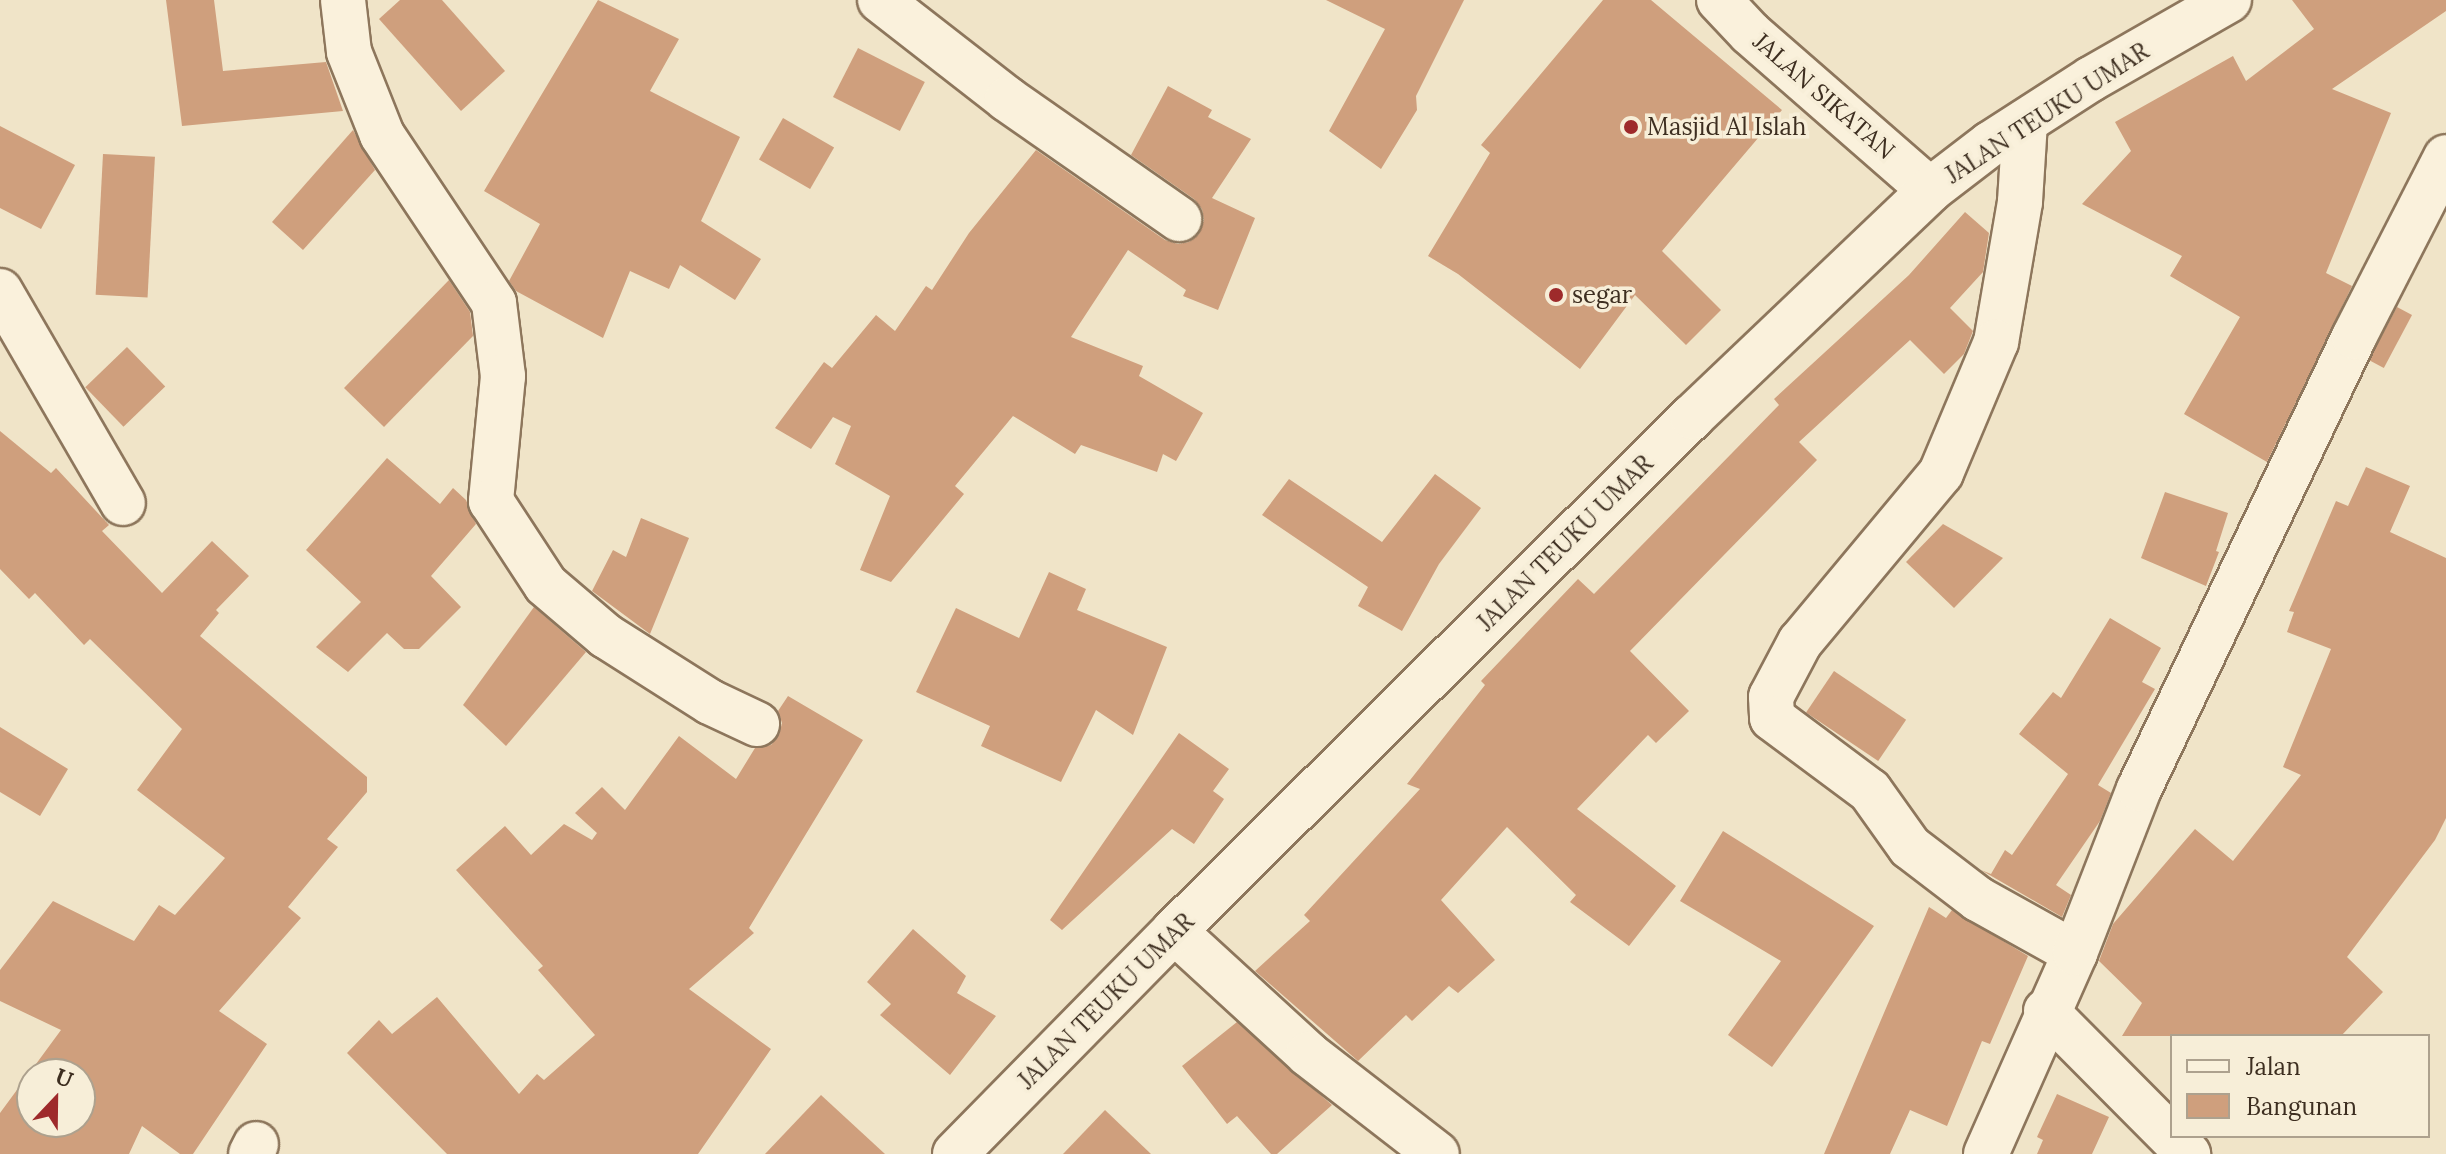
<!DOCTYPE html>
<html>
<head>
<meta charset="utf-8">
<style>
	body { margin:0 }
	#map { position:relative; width:2446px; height:1154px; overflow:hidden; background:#f0e4c8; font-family:Lora,serif }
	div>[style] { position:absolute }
	.building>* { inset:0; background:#cf9f7d; transform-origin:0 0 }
	.roads { filter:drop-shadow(2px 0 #8d765c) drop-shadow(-2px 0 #8d765c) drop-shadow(0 2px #8d765c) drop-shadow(0 -2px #8d765c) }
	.minor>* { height:44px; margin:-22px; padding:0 22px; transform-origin:22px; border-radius:22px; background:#faf1dc }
	.dots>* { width:22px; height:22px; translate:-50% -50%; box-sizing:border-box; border:4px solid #f7eed8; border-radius:50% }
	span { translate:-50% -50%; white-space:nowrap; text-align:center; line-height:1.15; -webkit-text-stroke:7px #f7eed8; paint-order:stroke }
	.street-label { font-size:24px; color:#3d2e20 }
	.poi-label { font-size:24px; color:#3d2e20 }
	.left { translate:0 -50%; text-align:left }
	.legend { position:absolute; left:2170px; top:1034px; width:260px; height:104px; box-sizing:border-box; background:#f7eed8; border:2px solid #ada18e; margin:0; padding:10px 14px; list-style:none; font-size:24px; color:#3d2e20 }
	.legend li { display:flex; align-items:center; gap:16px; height:40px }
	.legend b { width:40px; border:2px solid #ada18e }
	.north { position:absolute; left:16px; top:1058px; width:80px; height:80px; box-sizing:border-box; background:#f7eed8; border:2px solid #ada18e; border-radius:50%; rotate:22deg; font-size:22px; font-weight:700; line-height:32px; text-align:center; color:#3d2e20 }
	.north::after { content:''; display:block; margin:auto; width:28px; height:36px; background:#9e2a2b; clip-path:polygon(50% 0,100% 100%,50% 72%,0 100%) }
</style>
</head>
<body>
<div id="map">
	<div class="building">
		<i style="clip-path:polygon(166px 0,214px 0,223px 71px,326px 62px,343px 111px,182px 126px)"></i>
		<i style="clip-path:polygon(400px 0,442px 0,505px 71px,461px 111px,379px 19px)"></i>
		<i style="clip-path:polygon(598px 0,679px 39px,650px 91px,740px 137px,701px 221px,761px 259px,735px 300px,680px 265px,669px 289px,630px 271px,603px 338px,516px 291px,509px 281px,540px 224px,484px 191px)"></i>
		<i style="clip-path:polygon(1326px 0,1464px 0,1416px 96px,1417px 110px,1381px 169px,1329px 131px,1385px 29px)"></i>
		<i style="clip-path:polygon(1603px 0,1651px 0,1782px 110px,1662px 251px,1721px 310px,1686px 345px,1635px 295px,1580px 369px,1458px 274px,1428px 256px,1490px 153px,1481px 145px)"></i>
		<i style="clip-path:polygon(2292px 0,2446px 0,2446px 11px,2332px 89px,2391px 113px,2326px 273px,2352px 286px,2267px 462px,2184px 414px,2240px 317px,2170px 276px,2182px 256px,2082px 204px,2131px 151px,2115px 122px,2233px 56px,2246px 81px,2314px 29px)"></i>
		<i style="left:858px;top:48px;width:75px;height:55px;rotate:27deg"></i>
		<i style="clip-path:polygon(1168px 86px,1212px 110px,1208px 117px,1251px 139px,1212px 198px,1255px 218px,1218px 310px,1183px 296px,1186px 290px,1128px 250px,1071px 337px,1143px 366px,1139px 376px,1203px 413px,1176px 461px,1163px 454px,1157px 472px,1081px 445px,1075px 454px,1013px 416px,955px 486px,964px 494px,891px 582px,860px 570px,890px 496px,835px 464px,851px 426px,833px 417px,811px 449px,775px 428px,824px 362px,832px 368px,876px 315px,895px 331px,926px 286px,932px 290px,969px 233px,1036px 150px,1165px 240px,1178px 244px,1189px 242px,1199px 234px,1204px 220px,1202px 209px,1194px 199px,1131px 155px)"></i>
		<i style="left:783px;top:118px;width:59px;height:48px;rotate:30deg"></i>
		<i style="clip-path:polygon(0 126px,75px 165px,41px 229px,0 208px)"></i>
		<i style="clip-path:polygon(353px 130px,375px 170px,303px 250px,272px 222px)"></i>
		<i style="left:103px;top:154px;width:52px;height:141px;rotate:3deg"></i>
		<i style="clip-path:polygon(1965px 212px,1989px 233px,1983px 272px,1950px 308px,1973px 331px,1964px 354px,1944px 374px,1910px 340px,1799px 442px,1817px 460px,1630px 651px,1689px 711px,1656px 743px,1648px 735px,1577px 809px,1676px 886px,1629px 946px,1570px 902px,1576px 895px,1507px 827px,1441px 900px,1495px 960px,1458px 993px,1449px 986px,1412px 1021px,1406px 1015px,1358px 1061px,1255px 971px,1310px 921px,1304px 915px,1420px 789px,1407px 784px,1485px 685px,1481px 681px,1578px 579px,1594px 594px,1779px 405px,1774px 399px,1909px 275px)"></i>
		<i style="clip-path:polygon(449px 280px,470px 312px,473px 336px,384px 427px,344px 388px)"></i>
		<i style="left:2397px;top:307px;width:17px;height:60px;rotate:28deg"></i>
		<i style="left:127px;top:347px;width:55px;height:58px;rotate:46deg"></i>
		<i style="clip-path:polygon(evenodd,0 431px,51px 473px,56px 468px,109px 525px,102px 531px,162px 593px,212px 541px,249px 576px,216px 610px,219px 613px,200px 636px,367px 777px,367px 792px,327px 839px,338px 847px,288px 907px,301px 918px,219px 1011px,267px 1044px,193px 1154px,180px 1154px,142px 1126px,129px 1154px,0 1154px,0 1113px,61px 1030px,0 1001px,0 970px,53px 901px,134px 941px,159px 905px,175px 915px,225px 858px,137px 790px,182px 729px,90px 639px,84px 645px,35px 593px,29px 599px,0 569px,0 431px,32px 1074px,80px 1074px,80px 1122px,32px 1122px,32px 1074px)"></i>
		<i style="clip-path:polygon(387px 458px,440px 504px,453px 488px,466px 500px,476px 524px,431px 576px,461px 607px,419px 649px,404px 649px,387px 633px,348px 672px,316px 647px,361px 602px,306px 550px)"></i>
		<i style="clip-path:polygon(2366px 467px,2410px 486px,2390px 532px,2446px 558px,2446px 818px,2435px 840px,2347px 957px,2383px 992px,2341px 1036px,2122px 1036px,2142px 1003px,2099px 961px,2113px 924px,2195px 829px,2233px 861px,2301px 775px,2283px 767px,2331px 649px,2287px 632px,2294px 612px,2289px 611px,2336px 501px,2348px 506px)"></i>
		<i style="clip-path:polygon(1435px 474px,1481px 508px,1439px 564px,1402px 631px,1358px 606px,1368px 587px,1262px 515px,1289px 479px,1382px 542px)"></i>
		<i style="clip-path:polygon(2165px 492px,2228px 513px,2216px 551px,2219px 552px,2206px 586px,2141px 558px)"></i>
		<i style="clip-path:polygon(641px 518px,689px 538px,650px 634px,592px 591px,613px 550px,626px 557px)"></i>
		<i style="clip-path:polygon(1943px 524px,2003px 558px,1954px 608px,1906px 562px)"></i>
		<i style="clip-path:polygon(1049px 572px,1086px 589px,1077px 610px,1167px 647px,1133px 735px,1096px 710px,1061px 782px,981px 746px,990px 726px,916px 692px,956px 608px,1019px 638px)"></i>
		<i style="clip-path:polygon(534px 607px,586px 652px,506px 746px,463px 705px)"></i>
		<i style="clip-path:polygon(2110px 618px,2161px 648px,2142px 682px,2155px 689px,2098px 785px,2111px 793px,2100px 821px,2056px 885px,2071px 895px,2062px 917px,1981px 870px,1991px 874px,2005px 850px,2012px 855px,2068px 774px,2019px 734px,2053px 692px,2061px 698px)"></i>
		<i style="left:1834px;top:671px;width:87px;height:50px;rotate:34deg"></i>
		<i style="clip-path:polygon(788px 696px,863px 740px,749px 928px,754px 933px,689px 989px,771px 1049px,698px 1154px,447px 1154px,347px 1053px,379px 1020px,392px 1034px,437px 997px,519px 1094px,537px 1074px,544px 1080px,595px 1035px,538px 970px,543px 966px,456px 870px,505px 826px,531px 855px,564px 824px,592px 840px,597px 833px,575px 813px,602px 787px,625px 810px,679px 736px,736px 779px,755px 748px,771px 745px,779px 735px,782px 723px,778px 711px)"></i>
		<i style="clip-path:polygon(0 727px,68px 769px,40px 816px,0 792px)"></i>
		<i style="clip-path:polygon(1179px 733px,1229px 769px,1213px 791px,1224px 799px,1194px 844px,1172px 829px,1062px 930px,1050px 920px)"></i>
		<i style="clip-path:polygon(1723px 831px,1874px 926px,1772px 1067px,1728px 1035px,1781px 961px,1680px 901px)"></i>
		<i style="clip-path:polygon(1929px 907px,1946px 918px,1952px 910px,2028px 956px,1990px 1044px,1982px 1041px,1947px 1126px,1910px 1110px,1890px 1154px,1824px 1154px)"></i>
		<i style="clip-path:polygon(913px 929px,966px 976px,957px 993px,996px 1016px,950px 1075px,880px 1015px,891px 1004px,867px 982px)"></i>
		<i style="clip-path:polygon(1237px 1022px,1332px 1105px,1277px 1154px,1271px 1154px,1237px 1116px,1227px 1124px,1182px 1066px)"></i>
		<i style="clip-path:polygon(2057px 1094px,2109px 1117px,2092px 1154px,2037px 1154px,2043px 1140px,2037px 1137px)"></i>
		<i style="clip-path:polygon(821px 1095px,885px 1154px,765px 1154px)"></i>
		<i style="clip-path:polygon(1105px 1110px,1151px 1154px,1063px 1154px)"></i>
	</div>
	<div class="roads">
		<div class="minor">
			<i style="left:343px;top:0;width:52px;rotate:83.4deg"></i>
			<i style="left:349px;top:52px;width:89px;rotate:68.3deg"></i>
			<i style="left:382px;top:135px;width:202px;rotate:56.3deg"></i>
			<i style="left:494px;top:303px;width:74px;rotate:83deg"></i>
			<i style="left:503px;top:376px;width:126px;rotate:95.5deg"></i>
			<i style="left:491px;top:501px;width:100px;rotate:56.8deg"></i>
			<i style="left:546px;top:585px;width:79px;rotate:40.4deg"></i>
			<i style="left:606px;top:636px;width:123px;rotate:32.4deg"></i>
			<i style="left:710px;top:702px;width:52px;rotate:25.1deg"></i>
			<i style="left:880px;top:0;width:161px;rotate:37.9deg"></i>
			<i style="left:1007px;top:99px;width:210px;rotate:34.9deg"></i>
			<i style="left:1719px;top:0;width:45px;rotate:46.8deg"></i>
			<i style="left:1750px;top:33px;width:239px;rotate:41.1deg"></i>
			<i style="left:2025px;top:122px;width:80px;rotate:93.6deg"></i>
			<i style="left:2020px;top:202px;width:142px;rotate:99.7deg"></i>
			<i style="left:1996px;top:342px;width:142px;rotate:112.8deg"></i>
			<i style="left:1941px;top:473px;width:220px;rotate:129.8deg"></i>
			<i style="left:1800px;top:642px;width:62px;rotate:117.8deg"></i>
			<i style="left:1771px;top:697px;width:21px;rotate:87deg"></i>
			<i style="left:1772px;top:718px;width:122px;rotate:36.7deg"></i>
			<i style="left:1870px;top:791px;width:69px;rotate:54.5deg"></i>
			<i style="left:1910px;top:847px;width:86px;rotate:37.4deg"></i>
			<i style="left:1978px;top:899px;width:111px;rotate:29.1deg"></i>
			<i style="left:0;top:291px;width:245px;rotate:59.9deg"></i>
			<i style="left:1174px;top:931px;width:182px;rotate:42.5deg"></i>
			<i style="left:1308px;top:1054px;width:163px;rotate:37.8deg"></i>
			<i style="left:2046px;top:1011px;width:202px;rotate:45.2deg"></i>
			<i style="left:251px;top:1154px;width:11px;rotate:-63deg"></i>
			<i style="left:955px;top:1154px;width:313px;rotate:-45.5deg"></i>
			<i style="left:1174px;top:931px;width:730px;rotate:-44.78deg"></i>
			<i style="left:1692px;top:417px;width:329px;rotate:-43.6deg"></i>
			<i style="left:1930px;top:190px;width:76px;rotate:-37.5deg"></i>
			<i style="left:1990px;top:144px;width:120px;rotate:-32.8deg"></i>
			<i style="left:2091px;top:79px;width:159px;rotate:-29.8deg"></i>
			<i style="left:1986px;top:1154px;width:220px;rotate:-66.1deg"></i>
			<i style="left:2075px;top:953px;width:176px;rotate:-68.7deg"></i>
			<i style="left:2139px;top:789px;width:501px;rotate:-64.56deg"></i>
			<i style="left:2354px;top:337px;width:202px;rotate:-62.9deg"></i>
		</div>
	</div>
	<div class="dots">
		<i style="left:1631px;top:127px;background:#9e2a2b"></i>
		<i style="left:1556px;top:295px;background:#9e2a2b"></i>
	</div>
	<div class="street-label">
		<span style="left:1824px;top:96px;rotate:41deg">JALAN SIKATAN</span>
		<span style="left:2047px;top:113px;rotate:-33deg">JALAN TEUKU UMAR</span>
		<span style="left:1565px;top:543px;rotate:-45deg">JALAN TEUKU UMAR</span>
		<span style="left:1106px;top:1001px;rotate:-45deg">JALAN TEUKU UMAR</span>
	</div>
	<div class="poi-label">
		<span class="left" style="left:1647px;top:127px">Masjid Al Islah</span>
		<span class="left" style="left:1572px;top:295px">segar</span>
	</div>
	<ul class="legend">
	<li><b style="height:10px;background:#faf1dc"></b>Jalan</li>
	<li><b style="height:22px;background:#cf9f7d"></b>Bangunan</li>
	</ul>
	<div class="north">U</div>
</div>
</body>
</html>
